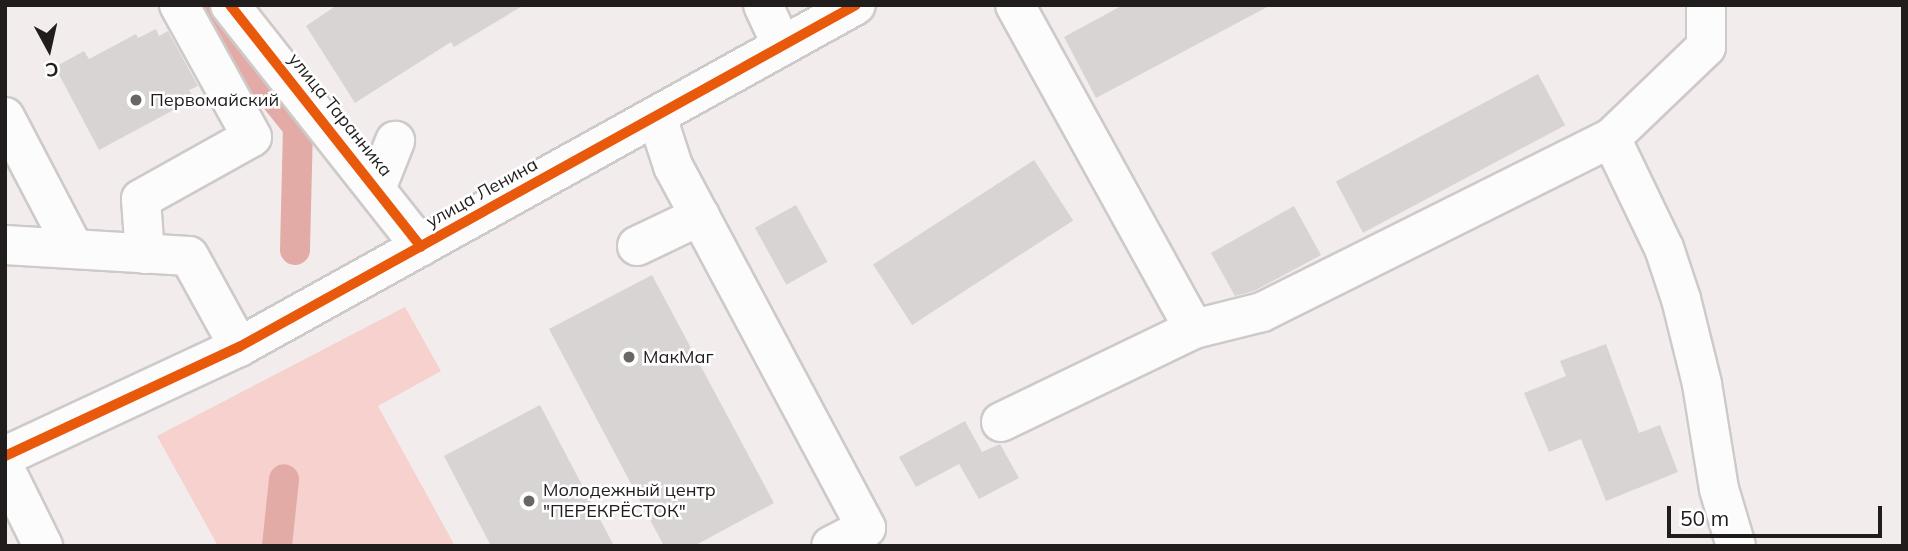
<!DOCTYPE html>
<html>
<head>
<meta charset="utf-8">
<style>
	body { margin:0 }
	#map { position:relative; width:1908px; height:551px; overflow:hidden; background:#f2edec; font-family:Mulish,sans-serif }
	div>[style] { position:absolute }
	.green>* { inset:0; background:#f6d1cd }
	.canal>* { height:30px; margin:-15px; padding:0 15px; transform-origin:15px; border-radius:15px; background:#e3aba6 }
	.building>* { inset:0; background:#d8d4d4; transform-origin:0 0 }
	.roads { filter:drop-shadow(2px 0 #cecac9) drop-shadow(-2px 0 #cecac9) drop-shadow(0 2px #cecac9) drop-shadow(0 -2px #cecac9) }
	.minor>* { height:38px; margin:-19px; padding:0 19px; transform-origin:19px; border-radius:19px; background:#fdfcfc }
	.cycleway>* { height:10px; margin:-5px; padding:0 5px; transform-origin:5px; border-radius:5px; background:#e8590c }
	.dots>* { width:19px; height:19px; translate:-50% -50%; box-sizing:border-box; border:4px solid #fff; border-radius:50% }
	span { translate:-50% -50%; white-space:nowrap; text-align:center; line-height:1.15; -webkit-text-stroke:5px #fff; paint-order:stroke }
	.poi-label { font-size:18px; color:#211d1d }
	.left { translate:0 -50%; text-align:left }
	.street-label { font-size:18px; color:#211d1d }
	.frame { position:absolute; inset:0; border:7px solid #211d1d; pointer-events:none }
	.north { position:absolute; left:14px; top:14px; width:70px; height:70px; -webkit-text-stroke:5px #fff; paint-order:stroke; rotate:172deg; font-size:19px; font-weight:700; line-height:28px; text-align:center; color:#211d1d }
	.north::after { content:''; display:block; margin:auto; width:24px; height:32px; background:#211d1d; clip-path:polygon(50% 0,100% 100%,50% 72%,0 100%) }
	.scale { position:absolute; left:1667px; top:506px; width:215px; height:32px; box-sizing:border-box; border:4px solid #211d1d; border-top:0; padding-left:9px; font-size:21px; line-height:24px; white-space:nowrap; color:#211d1d; -webkit-text-stroke:5px #fff; paint-order:stroke }
</style>
</head>
<body>
<div id="map">
	<div class="green">
		<i style="clip-path:polygon(405px 307px,441px 371px,378px 406px,455px 546px,218px 546px,157px 436px)"></i>
	</div>
	<div class="canal">
		<i style="left:200px;top:5px;width:156px;rotate:51.2deg"></i>
		<i style="left:298px;top:127px;width:123px;rotate:91.4deg"></i>
		<i style="left:277px;top:546px;width:67px;rotate:-84deg"></i>
	</div>
	<div class="building">
		<i style="clip-path:polygon(337px 5px,524px 5px,454px 47px,451px 42px,355px 103px,306px 26px)"></i>
		<i style="clip-path:polygon(1123px 5px,1271px 5px,1096px 98px,1064px 37px)"></i>
		<i style="clip-path:polygon(156px 29px,159px 36px,168px 31px,198px 86px,189px 90px,194px 99px,99px 150px,55px 67px,84px 51px,89px 59px,136px 34px,138px 38px)"></i>
		<i style="left:1538px;top:74px;width:58px;height:229px;rotate:62deg"></i>
		<i style="left:1034px;top:160px;width:72px;height:192px;rotate:57deg"></i>
		<i style="left:796px;top:205px;width:65px;height:47px;rotate:61deg"></i>
		<i style="clip-path:polygon(1294px 206px,1321px 255px,1254px 291px,1235px 296px,1211px 253px)"></i>
		<i style="clip-path:polygon(652px 275px,774px 503px,694px 546px,664px 546px,549px 329px)"></i>
		<i style="clip-path:polygon(1606px 344px,1639px 433px,1660px 425px,1678px 472px,1606px 501px,1581px 439px,1549px 452px,1524px 393px,1566px 376px,1560px 361px)"></i>
		<i style="clip-path:polygon(540px 405px,614px 546px,491px 546px,444px 456px)"></i>
		<i style="clip-path:polygon(965px 421px,982px 452px,1000px 444px,1019px 478px,979px 499px,959px 464px,916px 487px,899px 457px)"></i>
	</div>
	<div class="roads">
		<div class="minor">
			<i style="left:230px;top:5px;width:308px;rotate:51.7deg"></i>
			<i style="left:763px;top:5px;width:45px;rotate:65.1deg"></i>
			<i style="left:1015px;top:5px;width:370px;rotate:61.1deg"></i>
			<i style="left:1706px;top:5px;width:42px;rotate:90deg"></i>
			<i style="left:1706px;top:47px;width:132px;rotate:136.2deg"></i>
			<i style="left:1611px;top:138px;width:122px;rotate:64.3deg"></i>
			<i style="left:1664px;top:248px;width:54px;rotate:71.6deg"></i>
			<i style="left:1681px;top:299px;width:88px;rotate:76.1deg"></i>
			<i style="left:1702px;top:384px;width:106px;rotate:80.8deg"></i>
			<i style="left:1719px;top:489px;width:59px;rotate:73.4deg"></i>
			<i style="left:5px;top:117px;width:149px;rotate:62.4deg"></i>
			<i style="left:657px;top:117px;width:52px;rotate:71.9deg"></i>
			<i style="left:673px;top:166px;width:410px;rotate:61.9deg"></i>
			<i style="left:866px;top:528px;width:39px;rotate:153deg"></i>
			<i style="left:376px;top:189px;width:52px;rotate:-68.4deg"></i>
			<i style="left:5px;top:245px;width:184px;rotate:3.4deg"></i>
			<i style="left:189px;top:256px;width:104px;rotate:61.2deg"></i>
			<i style="left:637px;top:246px;width:70px;rotate:-25.5deg"></i>
			<i style="left:145px;top:254px;width:55px;rotate:-94.2deg"></i>
			<i style="left:141px;top:199px;width:127px;rotate:-29.2deg"></i>
			<i style="left:252px;top:137px;width:151px;rotate:-118.9deg"></i>
			<i style="left:1001px;top:422px;width:214px;rotate:-25.7deg"></i>
			<i style="left:1194px;top:329px;width:70px;rotate:-14deg"></i>
			<i style="left:1262px;top:312px;width:390px;rotate:-26.5deg"></i>
			<i style="left:5px;top:456px;width:258px;rotate:-25deg"></i>
			<i style="left:239px;top:347px;width:705px;rotate:-29deg"></i>
			<i style="left:5px;top:469px;width:86px;rotate:63.7deg"></i>
		</div>
	</div>
	<div class="cycleway">
		<i style="left:230px;top:5px;width:308px;rotate:51.7deg"></i>
		<i style="left:5px;top:456px;width:258px;rotate:-25deg"></i>
		<i style="left:239px;top:347px;width:705px;rotate:-29deg"></i>
	</div>
	<div class="dots">
		<i style="left:136px;top:100px;background:#6a6665"></i>
		<i style="left:629px;top:357px;background:#6a6665"></i>
		<i style="left:529px;top:501px;background:#6a6665"></i>
	</div>
	<div class="poi-label">
		<span class="left" style="left:150px;top:100px">Первомайский</span>
		<span class="left" style="left:643px;top:357px">МакМаг</span>
		<span class="left" style="left:543px;top:501px">Молодежный центр<br>"ПЕРЕКРЁСТОК"</span>
	</div>
	<div class="street-label">
		<span style="left:340px;top:115px;rotate:51deg">улица Таранника</span>
		<span style="left:482px;top:193px;rotate:-29deg">улица Ленина</span>
	</div>
	<div class="frame"></div>
	<div class="north">С</div>
	<div class="scale">50 m</div>
</div>
</body>
</html>
